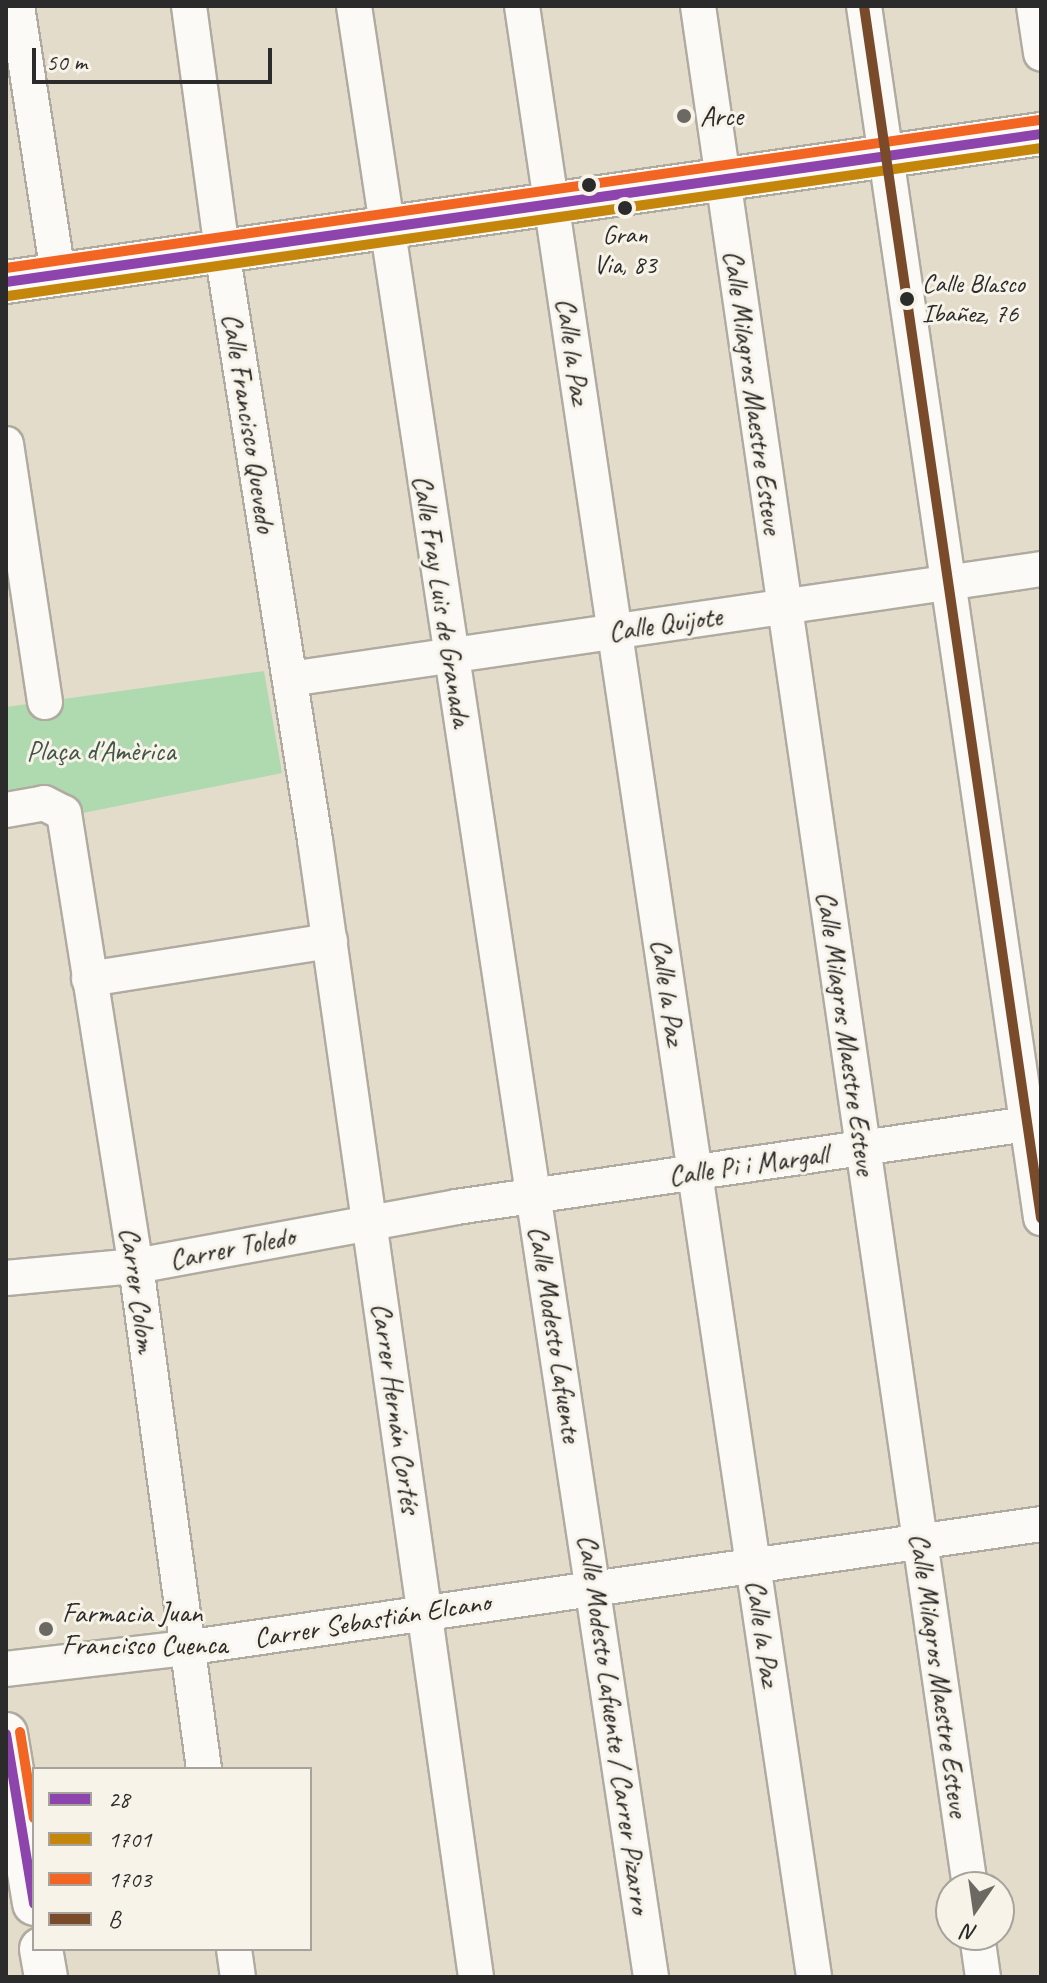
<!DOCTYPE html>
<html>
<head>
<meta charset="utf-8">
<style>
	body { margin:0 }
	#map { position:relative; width:1047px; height:1983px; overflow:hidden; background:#e4dcca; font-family:Caveat,sans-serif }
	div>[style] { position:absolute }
	.green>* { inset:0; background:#afdab0 }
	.roads { filter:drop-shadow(2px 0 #b0aba0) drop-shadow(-2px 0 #b0aba0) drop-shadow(0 2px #b0aba0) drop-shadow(0 -2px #b0aba0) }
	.minor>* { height:34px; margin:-17px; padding:0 17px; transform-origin:17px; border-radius:17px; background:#fbfaf7 }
	.tertiary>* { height:42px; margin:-21px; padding:0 21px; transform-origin:21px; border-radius:21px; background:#fbfaf7 }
	.bus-1>* { height:10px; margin:-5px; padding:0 5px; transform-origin:5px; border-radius:5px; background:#8e44ad }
	.bus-2>* { height:10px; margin:-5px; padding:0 5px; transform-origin:5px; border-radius:5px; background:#c4870b }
	.bus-3>* { height:10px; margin:-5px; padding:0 5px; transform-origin:5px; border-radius:5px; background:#f26522 }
	.bus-4>* { height:10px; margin:-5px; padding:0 5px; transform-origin:5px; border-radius:5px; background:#7a4b2a }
	.dots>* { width:22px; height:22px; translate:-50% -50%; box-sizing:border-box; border:4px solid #f7f3e8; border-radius:50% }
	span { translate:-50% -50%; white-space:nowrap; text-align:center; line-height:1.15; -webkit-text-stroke:6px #f7f3e8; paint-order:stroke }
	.bus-label { font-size:26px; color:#2b2b2b }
	.left { translate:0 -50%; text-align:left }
	.poi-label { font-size:28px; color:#2b2b2b }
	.street-label { font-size:28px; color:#2b2b2b }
	.park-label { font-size:28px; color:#415647 }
	.frame { position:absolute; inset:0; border:8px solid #2b2b2b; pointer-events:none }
	.legend { position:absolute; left:32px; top:1767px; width:280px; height:184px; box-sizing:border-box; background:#f7f3e8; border:2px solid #a5a39c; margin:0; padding:10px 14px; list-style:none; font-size:24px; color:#2b2b2b }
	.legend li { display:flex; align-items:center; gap:16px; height:40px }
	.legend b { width:40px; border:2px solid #a5a39c }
	.north { position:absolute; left:935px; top:1871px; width:80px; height:80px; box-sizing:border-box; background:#f7f3e8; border:2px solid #a5a39c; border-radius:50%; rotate:193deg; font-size:22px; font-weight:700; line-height:32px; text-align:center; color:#2b2b2b }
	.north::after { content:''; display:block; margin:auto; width:28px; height:36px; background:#6c6963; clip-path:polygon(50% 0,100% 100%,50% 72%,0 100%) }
	.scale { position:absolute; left:32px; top:48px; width:240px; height:36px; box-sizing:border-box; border:4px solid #2b2b2b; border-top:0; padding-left:10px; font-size:24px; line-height:28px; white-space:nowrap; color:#2b2b2b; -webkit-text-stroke:6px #f7f3e8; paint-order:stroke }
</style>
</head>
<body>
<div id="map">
	<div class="green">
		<i style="clip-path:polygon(264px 671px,282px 773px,78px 814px,51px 788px,6px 792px,6px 707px)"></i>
	</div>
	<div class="roads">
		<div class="minor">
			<i style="left:17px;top:6px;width:272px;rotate:81.3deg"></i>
			<i style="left:189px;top:6px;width:247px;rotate:82.3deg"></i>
			<i style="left:222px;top:251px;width:596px;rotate:81.03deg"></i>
			<i style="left:315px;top:840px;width:1148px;rotate:81.94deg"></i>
			<i style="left:354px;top:6px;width:1993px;rotate:81.43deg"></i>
			<i style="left:522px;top:6px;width:1993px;rotate:81.57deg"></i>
			<i style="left:698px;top:6px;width:1901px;rotate:81.77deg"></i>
			<i style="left:864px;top:6px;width:1225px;rotate:81.69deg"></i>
			<i style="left:1034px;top:6px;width:48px;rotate:81.5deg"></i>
			<i style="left:6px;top:444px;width:261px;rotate:81.4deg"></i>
			<i style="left:290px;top:679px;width:759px;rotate:-8.33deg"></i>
			<i style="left:6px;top:810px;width:39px;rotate:-10deg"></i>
			<i style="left:44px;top:803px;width:22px;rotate:27deg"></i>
			<i style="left:64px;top:813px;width:459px;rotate:81deg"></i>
			<i style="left:136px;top:1266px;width:508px;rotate:82.3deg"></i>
			<i style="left:89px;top:979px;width:244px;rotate:-9deg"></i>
			<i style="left:6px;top:1278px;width:131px;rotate:-5.3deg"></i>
			<i style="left:136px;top:1266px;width:325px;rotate:-10.4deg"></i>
			<i style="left:456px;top:1207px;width:591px;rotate:-8.27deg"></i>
			<i style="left:6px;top:1669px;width:180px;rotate:-6.7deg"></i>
			<i style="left:185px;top:1648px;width:865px;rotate:-8.24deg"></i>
			<i style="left:977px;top:1935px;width:42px;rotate:81.9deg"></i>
			<i style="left:234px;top:1949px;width:28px;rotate:82deg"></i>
		</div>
		<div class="tertiary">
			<i style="left:6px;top:282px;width:1046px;rotate:-8.14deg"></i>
			<i style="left:6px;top:1734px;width:172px;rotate:80.6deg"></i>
			<i style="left:41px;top:1949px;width:28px;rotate:80deg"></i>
		</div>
	</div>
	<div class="bus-1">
		<i style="left:6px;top:282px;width:1046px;rotate:-8.14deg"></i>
		<i style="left:6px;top:1734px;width:172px;rotate:80.6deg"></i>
	</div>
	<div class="bus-2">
		<i style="left:8px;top:296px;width:1044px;rotate:-8.15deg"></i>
	</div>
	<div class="bus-3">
		<i style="left:6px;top:268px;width:1044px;rotate:-8.15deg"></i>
		<i style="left:20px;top:1732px;width:87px;rotate:80.8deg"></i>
	</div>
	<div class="bus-4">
		<i style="left:864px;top:6px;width:1225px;rotate:81.69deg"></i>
	</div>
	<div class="dots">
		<i style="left:684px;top:116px;background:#6c6963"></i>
		<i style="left:589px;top:185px;background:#2b2b2b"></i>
		<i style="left:625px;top:208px;background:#2b2b2b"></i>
		<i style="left:907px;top:299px;background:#2b2b2b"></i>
		<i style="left:46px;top:1629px;background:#6c6963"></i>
	</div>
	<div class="bus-label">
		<span style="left:625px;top:250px">Gran<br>Via, 83</span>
		<span class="left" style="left:922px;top:299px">Calle Blasco<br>Ibañez, 76</span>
	</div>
	<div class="poi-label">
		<span class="left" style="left:700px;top:116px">Arce</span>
		<span class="left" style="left:62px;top:1629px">Farmacia Juan<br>Francisco Cuenca</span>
	</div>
	<div class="street-label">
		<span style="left:573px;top:351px;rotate:82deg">Calle la Paz</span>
		<span style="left:753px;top:392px;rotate:82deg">Calle Milagros Maestre Esteve</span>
		<span style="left:249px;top:423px;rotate:81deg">Calle Francisco Quevedo</span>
		<span style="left:442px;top:601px;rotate:81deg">Calle Fray Luis de Granada</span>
		<span style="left:665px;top:624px;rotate:-8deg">Calle Quijote</span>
		<span style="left:668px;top:992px;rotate:82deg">Calle la Paz</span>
		<span style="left:846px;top:1033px;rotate:82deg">Calle Milagros Maestre Esteve</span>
		<span style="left:748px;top:1165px;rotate:-8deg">Calle Pi i Margall</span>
		<span style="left:232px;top:1248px;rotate:-11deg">Carrer Toledo</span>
		<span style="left:138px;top:1290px;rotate:82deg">Carrer Colom</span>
		<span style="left:555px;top:1334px;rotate:81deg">Calle Modesto Lafuente</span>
		<span style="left:396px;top:1408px;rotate:82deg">Carrer Hernán Cortés</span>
		<span style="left:372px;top:1620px;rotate:-9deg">Carrer Sebastián Elcano</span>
		<span style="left:763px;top:1633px;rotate:82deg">Calle la Paz</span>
		<span style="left:939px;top:1675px;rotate:82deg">Calle Milagros Maestre Esteve</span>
		<span style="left:614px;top:1724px;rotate:82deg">Calle Modesto Lafuente / Carrer Pizarro</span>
	</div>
	<div class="park-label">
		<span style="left:101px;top:751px">Plaça d'Amèrica</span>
	</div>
	<div class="frame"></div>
	<ul class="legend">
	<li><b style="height:10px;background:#8e44ad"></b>28</li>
	<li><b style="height:10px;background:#c4870b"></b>1701</li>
	<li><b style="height:10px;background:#f26522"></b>1703</li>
	<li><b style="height:10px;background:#7a4b2a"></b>B</li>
	</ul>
	<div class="north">N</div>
	<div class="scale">50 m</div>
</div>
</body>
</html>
